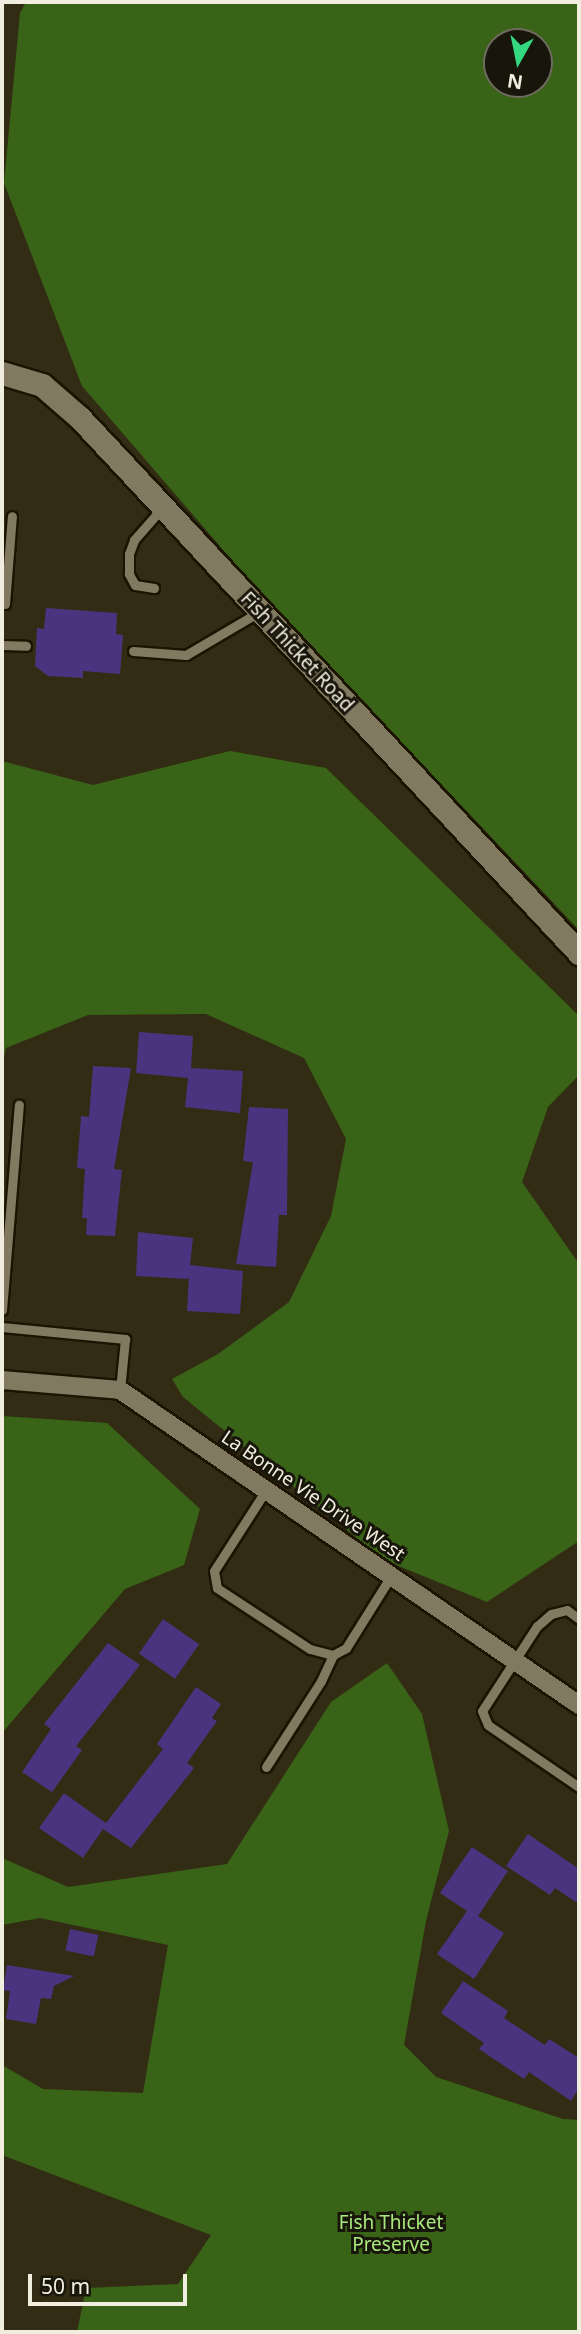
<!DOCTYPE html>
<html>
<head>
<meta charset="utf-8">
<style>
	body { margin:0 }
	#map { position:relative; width:581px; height:2334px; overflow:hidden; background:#332c15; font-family:"Noto Sans",sans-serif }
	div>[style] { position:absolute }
	.green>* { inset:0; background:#396316 }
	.building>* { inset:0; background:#4a347f; transform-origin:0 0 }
	.roads { filter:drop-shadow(2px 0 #1b1401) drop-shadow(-2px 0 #1b1401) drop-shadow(0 2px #1b1401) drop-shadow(0 -2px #1b1401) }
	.service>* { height:9px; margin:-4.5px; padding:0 4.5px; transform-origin:4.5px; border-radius:4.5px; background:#817a60 }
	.minor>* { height:18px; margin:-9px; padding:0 9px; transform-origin:9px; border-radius:9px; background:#817a60 }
	.tertiary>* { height:23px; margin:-11.5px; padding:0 11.5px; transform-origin:11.5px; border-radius:11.5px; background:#817a60 }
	span { translate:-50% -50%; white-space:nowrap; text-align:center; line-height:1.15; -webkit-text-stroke:6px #18150b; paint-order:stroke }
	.street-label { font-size:19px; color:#f1eddf }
	.park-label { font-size:19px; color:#a8e87d }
	.frame { position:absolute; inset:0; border:4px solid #f1eddf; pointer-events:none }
	.north { position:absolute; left:483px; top:28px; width:70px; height:70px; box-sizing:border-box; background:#18150b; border:2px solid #6f6b60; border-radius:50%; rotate:189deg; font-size:19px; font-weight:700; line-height:28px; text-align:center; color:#f1eddf }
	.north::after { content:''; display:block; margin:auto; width:24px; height:32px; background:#34d881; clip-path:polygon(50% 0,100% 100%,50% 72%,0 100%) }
	.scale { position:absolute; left:28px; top:2274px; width:159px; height:32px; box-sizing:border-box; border:4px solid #f1eddf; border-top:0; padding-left:9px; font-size:21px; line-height:24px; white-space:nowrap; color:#f1eddf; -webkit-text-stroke:5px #18150b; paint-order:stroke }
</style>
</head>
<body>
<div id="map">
	<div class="green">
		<i style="clip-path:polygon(evenodd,26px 2px,579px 2px,579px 930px,256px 588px,82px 386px,4px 183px,20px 13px,26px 2px,497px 42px,539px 42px,539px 84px,497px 84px,497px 42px)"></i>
		<i style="clip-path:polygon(230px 751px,326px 768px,579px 1016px,579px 1075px,548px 1107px,522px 1182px,579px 1264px,579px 1541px,487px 1602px,384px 1560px,183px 1397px,172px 1379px,218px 1354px,289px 1302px,331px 1216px,346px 1139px,304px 1058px,206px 1014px,88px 1015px,6px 1048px,2px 1067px,2px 761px,93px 785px)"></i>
		<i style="clip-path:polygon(2px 1416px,107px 1423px,200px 1509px,184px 1565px,125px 1589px,2px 1733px)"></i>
		<i style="clip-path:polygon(387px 1663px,422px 1714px,449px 1831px,426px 1921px,404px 2045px,436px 2077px,563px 2119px,579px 2120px,579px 2332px,77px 2332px,86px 2288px,178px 2284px,211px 2235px,2px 2155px,2px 2065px,43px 2089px,143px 2093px,168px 1945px,40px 1918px,2px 1925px,2px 1858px,68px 1887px,227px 1864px,331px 1702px)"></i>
	</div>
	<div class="building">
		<i style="clip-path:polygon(46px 608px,117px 613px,116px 634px,123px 635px,120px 674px,83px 671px,83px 678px,48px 676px,35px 666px,37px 628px,44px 629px)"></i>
		<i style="clip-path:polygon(139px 1032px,193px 1036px,191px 1068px,243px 1071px,240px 1113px,185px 1107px,188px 1078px,136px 1073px)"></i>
		<i style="clip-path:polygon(93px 1066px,131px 1068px,114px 1169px,122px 1170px,115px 1236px,86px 1235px,87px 1218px,82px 1218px,85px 1169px,77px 1168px,81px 1116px,89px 1117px)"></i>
		<i style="clip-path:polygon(249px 1107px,288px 1109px,287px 1215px,279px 1215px,276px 1267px,236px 1264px,253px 1162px,243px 1161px)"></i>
		<i style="clip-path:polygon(138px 1232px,193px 1238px,190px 1265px,243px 1271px,240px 1314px,187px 1311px,189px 1275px,188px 1279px,136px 1276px)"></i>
		<i style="left:163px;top:1619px;width:44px;height:42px;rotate:35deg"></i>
		<i style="clip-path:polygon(108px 1643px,140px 1665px,76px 1746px,82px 1750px,52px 1792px,22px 1772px,51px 1729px,44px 1724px)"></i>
		<i style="clip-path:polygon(196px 1687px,221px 1704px,212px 1718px,217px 1721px,187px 1763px,194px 1768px,131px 1848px,103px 1829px,83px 1858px,39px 1828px,64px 1793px,106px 1823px,163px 1749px,157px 1744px)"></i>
		<i style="clip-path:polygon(528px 1834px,579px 1869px,579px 1904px,555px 1888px,550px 1895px,506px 1866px)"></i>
		<i style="clip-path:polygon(472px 1847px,508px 1871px,478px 1916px,504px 1933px,474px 1979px,437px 1954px,467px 1911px,440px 1893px)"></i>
		<i style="left:70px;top:1929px;width:29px;height:22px;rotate:12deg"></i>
		<i style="clip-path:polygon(7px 1965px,74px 1976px,54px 1986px,51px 1999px,41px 1998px,36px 2024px,6px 2019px,10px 1991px,3px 1990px)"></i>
		<i style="clip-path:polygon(463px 1981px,508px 2011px,504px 2018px,545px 2045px,549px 2039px,579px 2058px,579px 2088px,571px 2101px,529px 2072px,524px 2079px,479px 2049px,484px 2043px,441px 2013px)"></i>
	</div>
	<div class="roads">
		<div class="service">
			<i style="left:154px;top:588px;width:19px;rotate:-171deg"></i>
			<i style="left:135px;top:585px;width:13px;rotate:-119deg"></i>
			<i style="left:129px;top:574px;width:20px;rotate:-90deg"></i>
			<i style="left:129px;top:554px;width:15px;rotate:-70deg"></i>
			<i style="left:134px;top:540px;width:43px;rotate:-48.8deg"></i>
			<i style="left:5px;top:604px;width:88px;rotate:-85.5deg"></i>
			<i style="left:2px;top:645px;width:24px;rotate:2deg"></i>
			<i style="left:133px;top:651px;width:53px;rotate:4.3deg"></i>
			<i style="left:186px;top:655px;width:85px;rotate:-30.5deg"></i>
			<i style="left:2px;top:1310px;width:206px;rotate:-85.3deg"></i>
			<i style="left:2px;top:1327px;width:124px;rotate:5.6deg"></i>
			<i style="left:125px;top:1339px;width:51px;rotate:95.6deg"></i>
			<i style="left:266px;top:1490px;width:96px;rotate:122.7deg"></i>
			<i style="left:214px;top:1571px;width:17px;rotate:80deg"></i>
			<i style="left:217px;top:1588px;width:111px;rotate:33.3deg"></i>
			<i style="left:310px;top:1649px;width:24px;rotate:15deg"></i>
			<i style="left:333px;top:1655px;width:15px;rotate:-28deg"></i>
			<i style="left:346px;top:1648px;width:85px;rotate:-58deg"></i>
			<i style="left:579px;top:1619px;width:15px;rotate:-143deg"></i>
			<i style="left:567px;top:1610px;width:16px;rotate:166deg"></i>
			<i style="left:551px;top:1614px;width:18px;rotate:139deg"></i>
			<i style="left:537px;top:1626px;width:101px;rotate:122.9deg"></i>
			<i style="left:482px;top:1711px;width:15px;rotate:67deg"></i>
			<i style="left:488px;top:1725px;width:110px;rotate:34.3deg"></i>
			<i style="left:266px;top:1767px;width:102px;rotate:-57.4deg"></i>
			<i style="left:321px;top:1681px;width:29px;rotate:-65deg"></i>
		</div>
		<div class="minor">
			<i style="left:2px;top:1380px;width:118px;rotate:4.8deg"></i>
			<i style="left:120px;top:1390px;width:557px;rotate:34.46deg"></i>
		</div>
		<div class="tertiary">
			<i style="left:2px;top:373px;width:42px;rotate:16.7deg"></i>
			<i style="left:42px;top:385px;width:50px;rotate:41deg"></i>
			<i style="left:80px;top:418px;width:732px;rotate:46.99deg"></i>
		</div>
	</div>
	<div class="street-label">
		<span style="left:297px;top:652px;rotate:47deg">Fish Thicket Road</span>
		<span style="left:313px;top:1496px;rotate:34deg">La Bonne Vie Drive West</span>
	</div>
	<div class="park-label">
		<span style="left:391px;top:2234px">Fish Thicket<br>Preserve</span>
	</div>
	<div class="frame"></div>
	<div class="north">N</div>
	<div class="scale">50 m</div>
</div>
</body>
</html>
